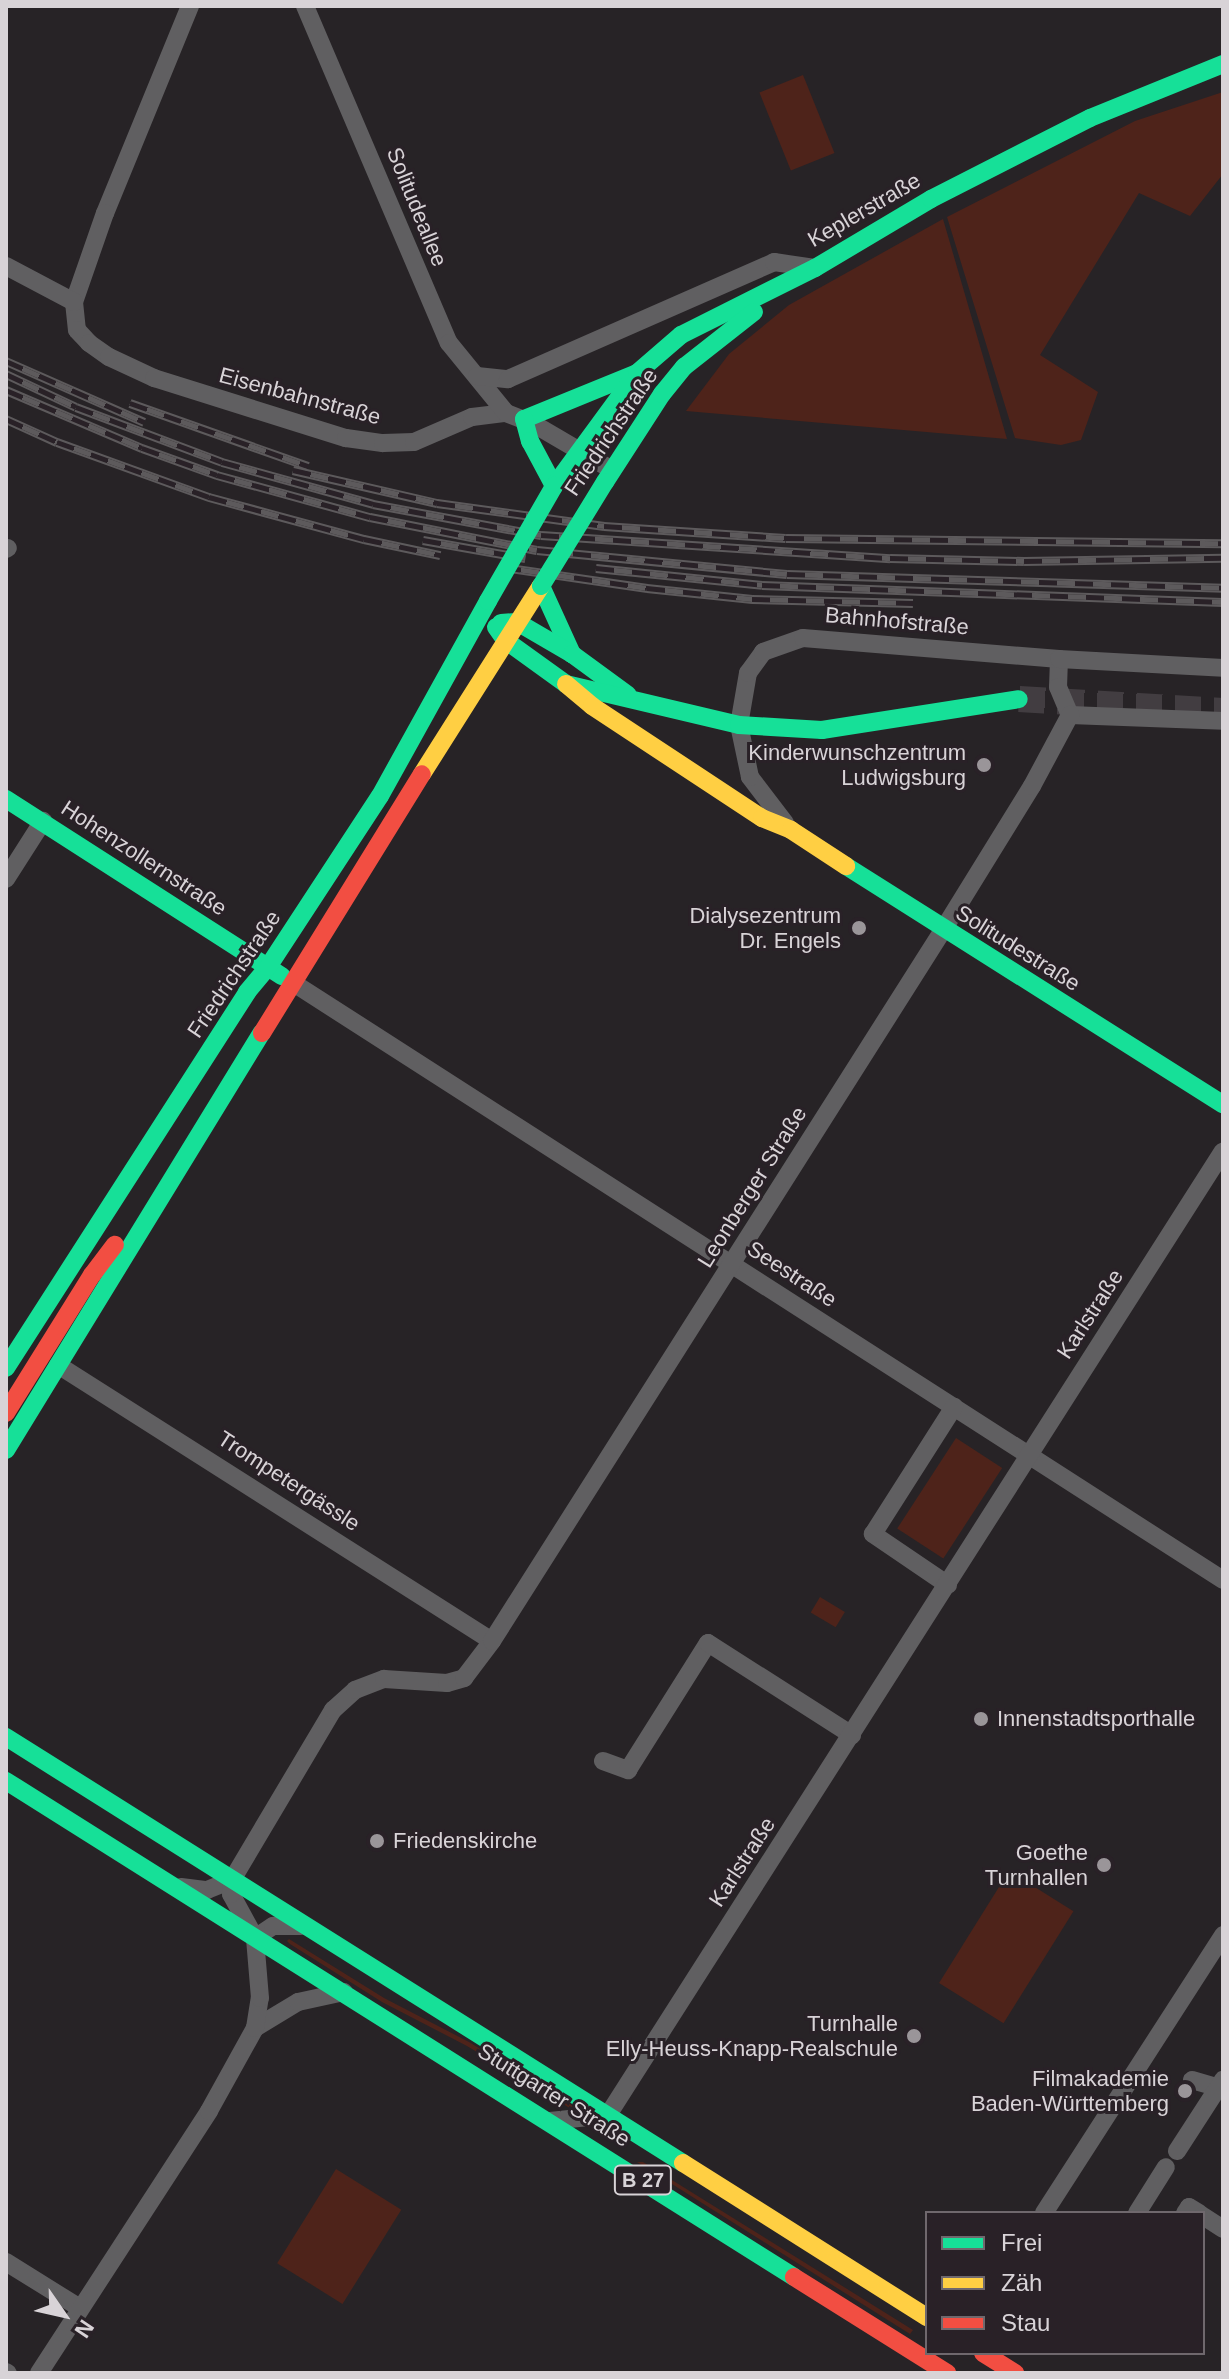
<!DOCTYPE html>
<html>
<head>
<meta charset="utf-8">
<style>
	body { margin:0 }
	#map { position:relative; width:1229px; height:2379px; overflow:hidden; background:#272326; font-family:Helvetica,sans-serif }
	div>[style] { position:absolute }
	.green>* { inset:0; background:#4e231a; transform-origin:0 0 }
	.secondary-tunnel>* { height:26px; margin-top:-13px; transform-origin:0; background:repeating-linear-gradient(90deg,#423d41 0 26px,transparent 0 39px) }
	.street>* { height:18px; margin:-9px; padding:0 9px; transform-origin:9px; border-radius:9px; background:#605f61 }
	.fast>* { height:18px; margin:-9px; padding:0 9px; transform-origin:9px; border-radius:9px; background:#16e098 }
	.slow>* { height:18px; margin:-9px; padding:0 9px; transform-origin:9px; border-radius:9px; background:#ffcf43 }
	.jam>* { height:18px; margin:-9px; padding:0 9px; transform-origin:9px; border-radius:9px; background:#f24e42 }
	.rail>* { height:9px; margin-top:-4.5px; transform-origin:0; background:repeating-linear-gradient(90deg,#292127 0 18px,#5d5a5c 0 36px); box-sizing:border-box; border-block:2px solid #5d5a5c }
	.fast-bridge>* { height:18px; margin:-9px; padding:0 9px; transform-origin:9px; border-radius:9px; background:#16e098 }
	.dots>* { width:22px; height:22px; translate:-50% -50%; box-sizing:border-box; border:4px solid #292127; border-radius:50% }
	span { translate:-50% -50%; white-space:nowrap; text-align:center; line-height:1.15; -webkit-text-stroke:6px #292127; paint-order:stroke }
	.shield-label span { padding:2px 6px; background:#292127; border:2px solid; border-radius:6px; -webkit-text-stroke-width:0 }
	.shield-label { font-size:20px; color:#d8d3d7; font-weight:700 }
	.street-label { font-size:22px; color:#d8d3d7 }
	.poi-label { font-size:22px; color:#d8d3d7 }
	.right { translate:-100% -50%; text-align:right }
	.left { translate:0 -50%; text-align:left }
	.frame { position:absolute; inset:0; border:8px solid #d8d3d7; pointer-events:none }
	.legend { position:absolute; left:925px; top:2211px; width:280px; height:144px; box-sizing:border-box; background:#292127; border:2px solid #6f686d; margin:0; padding:10px 14px; list-style:none; font-size:24px; color:#d8d3d7 }
	.legend li { display:flex; align-items:center; gap:16px; height:40px }
	.legend b { width:40px; border:2px solid #6f686d }
	.north { position:absolute; left:24px; top:2275px; width:80px; height:80px; -webkit-text-stroke:6px #292127; paint-order:stroke; rotate:124deg; font-size:22px; font-weight:700; line-height:32px; text-align:center; color:#d8d3d7 }
	.north::after { content:''; display:block; margin:auto; width:28px; height:36px; background:#d8d3d7; clip-path:polygon(50% 0,100% 100%,50% 72%,0 100%) }
</style>
</head>
<body>
<div id="map">
	<div class="green">
		<i style="left:803px;top:75px;width:84px;height:47px;rotate:68deg"></i>
		<i style="clip-path:polygon(1223px 92px,1223px 174px,1190px 216px,1139px 193px,1040px 355px,1098px 392px,1081px 440px,1061px 445px,1015px 438px,947px 217px,1135px 121px)"></i>
		<i style="clip-path:polygon(943px 219px,1007px 439px,686px 411px,729px 354px,789px 305px)"></i>
		<i style="left:956px;top:1438px;width:55px;height:108px;rotate:33deg"></i>
		<i style="left:820px;top:1597px;width:29px;height:18px;rotate:31deg"></i>
		<i style="left:1009px;top:1871px;width:76px;height:132px;rotate:32deg"></i>
		<i style="clip-path:polygon(289px 1939px,384px 1998px,469px 2042px,573px 2106px,573px 2110px,467px 2046px,382px 2002px,290px 1944px,287px 1941px)"></i>
		<i style="clip-path:polygon(637px 2162px,643px 2162px,913px 2330px,910px 2334px)"></i>
		<i style="left:336px;top:2169px;width:77px;height:111px;rotate:32deg"></i>
	</div>
	<div class="secondary-tunnel">
		<i style="left:1019px;top:699px;width:204px;rotate:3.4deg"></i>
	</div>
	<div class="street">
		<i style="left:190px;top:6px;width:224px;rotate:112.3deg"></i>
		<i style="left:105px;top:213px;width:94px;rotate:109.2deg"></i>
		<i style="left:74px;top:302px;width:28px;rotate:84deg"></i>
		<i style="left:77px;top:330px;width:18px;rotate:47deg"></i>
		<i style="left:89px;top:343px;width:24px;rotate:35deg"></i>
		<i style="left:109px;top:357px;width:50px;rotate:25deg"></i>
		<i style="left:154px;top:378px;width:201px;rotate:17.4deg"></i>
		<i style="left:346px;top:438px;width:37px;rotate:8deg"></i>
		<i style="left:383px;top:443px;width:31px;rotate:-2deg"></i>
		<i style="left:414px;top:442px;width:63px;rotate:-23.3deg"></i>
		<i style="left:472px;top:417px;width:34px;rotate:-7deg"></i>
		<i style="left:506px;top:413px;width:28px;rotate:21deg"></i>
		<i style="left:532px;top:423px;width:93px;rotate:30.4deg"></i>
		<i style="left:305px;top:6px;width:366px;rotate:66.9deg"></i>
		<i style="left:449px;top:343px;width:90px;rotate:50.8deg"></i>
		<i style="left:6px;top:266px;width:77px;rotate:27.9deg"></i>
		<i style="left:477px;top:376px;width:31px;rotate:6deg"></i>
		<i style="left:508px;top:379px;width:291px;rotate:-23.7deg"></i>
		<i style="left:774px;top:262px;width:41px;rotate:8.3deg"></i>
		<i style="left:6px;top:549px;width:2px;rotate:-27deg"></i>
		<i style="left:1059px;top:659px;width:28px;rotate:92deg"></i>
		<i style="left:1058px;top:687px;width:30px;rotate:67deg"></i>
		<i style="left:1070px;top:715px;width:153px;rotate:2.2deg"></i>
		<i style="left:785px;top:823px;width:58px;rotate:-127.3deg"></i>
		<i style="left:750px;top:777px;width:53px;rotate:-101.9deg"></i>
		<i style="left:739px;top:725px;width:53px;rotate:-80.2deg"></i>
		<i style="left:748px;top:673px;width:26px;rotate:-54deg"></i>
		<i style="left:763px;top:652px;width:42px;rotate:-19.3deg"></i>
		<i style="left:803px;top:638px;width:257px;rotate:4.7deg"></i>
		<i style="left:1059px;top:659px;width:164px;rotate:3.1deg"></i>
		<i style="left:6px;top:879px;width:69px;rotate:-57.5deg"></i>
		<i style="left:295px;top:984px;width:1103px;rotate:32.71deg"></i>
		<i style="left:58px;top:1365px;width:514px;rotate:32.45deg"></i>
		<i style="left:948px;top:1585px;width:91px;rotate:-145.8deg"></i>
		<i style="left:873px;top:1534px;width:151px;rotate:-57.5deg"></i>
		<i style="left:603px;top:1761px;width:27px;rotate:20deg"></i>
		<i style="left:628px;top:1770px;width:150px;rotate:-57.8deg"></i>
		<i style="left:708px;top:1643px;width:171px;rotate:32.6deg"></i>
		<i style="left:181px;top:1887px;width:26px;rotate:7deg"></i>
		<i style="left:207px;top:1890px;width:27px;rotate:-22deg"></i>
		<i style="left:255px;top:1938px;width:22px;rotate:-34deg"></i>
		<i style="left:273px;top:1926px;width:28px"></i>
		<i style="left:255px;top:2028px;width:50px;rotate:-31.2deg"></i>
		<i style="left:298px;top:2002px;width:47px;rotate:-12.3deg"></i>
		<i style="left:1192px;top:2080px;width:32px;rotate:16deg"></i>
		<i style="left:550px;top:2121px;width:58px;rotate:-5.9deg"></i>
		<i style="left:608px;top:2115px;width:1143px;rotate:-57.46deg"></i>
		<i style="left:1177px;top:2151px;width:85px;rotate:-57.1deg"></i>
		<i style="left:1044px;top:2213px;width:331px;rotate:-57.2deg"></i>
		<i style="left:1137px;top:2213px;width:54px;rotate:-57.8deg"></i>
		<i style="left:1185px;top:2213px;width:7px;rotate:-56deg"></i>
		<i style="left:1189px;top:2207px;width:12px;rotate:31deg"></i>
		<i style="left:1203px;top:2216px;width:24px;rotate:33deg"></i>
		<i style="left:6px;top:2262px;width:87px;rotate:31.9deg"></i>
		<i style="left:6px;top:2372px;width:2px;rotate:27deg"></i>
		<i style="left:39px;top:2373px;width:312px;rotate:-57deg"></i>
		<i style="left:209px;top:2111px;width:95px;rotate:-61deg"></i>
		<i style="left:255px;top:2028px;width:30px;rotate:-81deg"></i>
		<i style="left:260px;top:1998px;width:60px;rotate:-94.8deg"></i>
		<i style="left:255px;top:1938px;width:50px;rotate:-118.6deg"></i>
		<i style="left:231px;top:1894px;width:14px;rotate:-86deg"></i>
		<i style="left:232px;top:1880px;width:198px;rotate:-59.3deg"></i>
		<i style="left:333px;top:1710px;width:30px;rotate:-42deg"></i>
		<i style="left:355px;top:1690px;width:31px;rotate:-21deg"></i>
		<i style="left:384px;top:1679px;width:63px;rotate:3.6deg"></i>
		<i style="left:447px;top:1683px;width:18px;rotate:-16deg"></i>
		<i style="left:464px;top:1678px;width:46px;rotate:-52.9deg"></i>
		<i style="left:492px;top:1641px;width:842px;rotate:-57.61deg"></i>
		<i style="left:943px;top:930px;width:169px;rotate:-58.3deg"></i>
		<i style="left:1032px;top:786px;width:81px;rotate:-61.8deg"></i>
	</div>
	<div class="fast">
		<i style="left:637px;top:373px;width:122px;rotate:157.8deg"></i>
		<i style="left:524px;top:419px;width:23px;rotate:75deg"></i>
		<i style="left:530px;top:441px;width:51px;rotate:61.9deg"></i>
		<i style="left:554px;top:486px;width:140px;rotate:-53.7deg"></i>
		<i style="left:637px;top:373px;width:58px;rotate:-40.8deg"></i>
		<i style="left:681px;top:335px;width:150px;rotate:-26.6deg"></i>
		<i style="left:815px;top:268px;width:135px;rotate:-30.7deg"></i>
		<i style="left:931px;top:199px;width:178px;rotate:-27deg"></i>
		<i style="left:1090px;top:118px;width:144px;rotate:-22.1deg"></i>
		<i style="left:605px;top:482px;width:105px;rotate:-57.1deg"></i>
		<i style="left:662px;top:394px;width:35px;rotate:-51deg"></i>
		<i style="left:684px;top:367px;width:89px;rotate:-38.2deg"></i>
		<i style="left:541px;top:586px;width:75px;rotate:65.5deg"></i>
		<i style="left:501px;top:623px;width:16px;rotate:-4deg"></i>
		<i style="left:517px;top:622px;width:64px;rotate:30.2deg"></i>
		<i style="left:572px;top:654px;width:69px;rotate:36.2deg"></i>
		<i style="left:496px;top:627px;width:16px;rotate:55deg"></i>
		<i style="left:505px;top:640px;width:75px;rotate:35.8deg"></i>
		<i style="left:566px;top:684px;width:178px;rotate:13.3deg"></i>
		<i style="left:739px;top:725px;width:83px;rotate:3.4deg"></i>
		<i style="left:822px;top:730px;width:199px;rotate:-8.9deg"></i>
		<i style="left:6px;top:799px;width:328px;rotate:32.7deg"></i>
		<i style="left:846px;top:866px;width:446px;rotate:32.3deg"></i>
		<i style="left:6px;top:1368px;width:447px;rotate:-57.3deg"></i>
		<i style="left:247px;top:992px;width:33px;rotate:-50deg"></i>
		<i style="left:268px;top:967px;width:204px;rotate:-56.8deg"></i>
		<i style="left:380px;top:796px;width:223px;rotate:-61deg"></i>
		<i style="left:6px;top:1450px;width:489px;rotate:-58.5deg"></i>
		<i style="left:6px;top:1737px;width:800px;rotate:32.18deg"></i>
		<i style="left:6px;top:1781px;width:931px;rotate:32.19deg"></i>
	</div>
	<div class="slow">
		<i style="left:566px;top:684px;width:34px;rotate:40deg"></i>
		<i style="left:592px;top:706px;width:204px;rotate:33.4deg"></i>
		<i style="left:762px;top:818px;width:31px;rotate:22deg"></i>
		<i style="left:791px;top:830px;width:66px;rotate:33.2deg"></i>
		<i style="left:422px;top:774px;width:222px;rotate:-57.7deg"></i>
		<i style="left:683px;top:2163px;width:289px;rotate:32.3deg"></i>
	</div>
	<div class="jam">
		<i style="left:262px;top:1033px;width:304px;rotate:-58.3deg"></i>
		<i style="left:6px;top:1413px;width:163px;rotate:-58.1deg"></i>
		<i style="left:92px;top:1275px;width:38px;rotate:-53deg"></i>
		<i style="left:794px;top:2277px;width:181px;rotate:32.1deg"></i>
		<i style="left:983px;top:2353px;width:38px;rotate:32deg"></i>
	</div>
	<div class="rail">
		<i style="left:6px;top:361px;width:151px;rotate:23.8deg"></i>
		<i style="left:6px;top:374px;width:77px;rotate:25.2deg"></i>
		<i style="left:76px;top:407px;width:156px;rotate:20.6deg"></i>
		<i style="left:222px;top:462px;width:157px;rotate:15.5deg"></i>
		<i style="left:373px;top:504px;width:171px;rotate:10.5deg"></i>
		<i style="left:541px;top:535px;width:350px;rotate:3.8deg"></i>
		<i style="left:890px;top:558px;width:134px;rotate:1.3deg"></i>
		<i style="left:1024px;top:561px;width:199px;rotate:-0.9deg"></i>
		<i style="left:6px;top:390px;width:148px;rotate:23.1deg"></i>
		<i style="left:142px;top:448px;width:80px;rotate:19.8deg"></i>
		<i style="left:217px;top:475px;width:159px;rotate:15.4deg"></i>
		<i style="left:370px;top:517px;width:170px;rotate:11.2deg"></i>
		<i style="left:537px;top:550px;width:251px;rotate:5.5deg"></i>
		<i style="left:787px;top:574px;width:436px;rotate:1.8deg"></i>
		<i style="left:130px;top:403px;width:189px;rotate:19.5deg"></i>
		<i style="left:6px;top:419px;width:56px;rotate:24.3deg"></i>
		<i style="left:57px;top:442px;width:162px;rotate:19.9deg"></i>
		<i style="left:209px;top:497px;width:161px;rotate:15.2deg"></i>
		<i style="left:364px;top:539px;width:78px;rotate:11.9deg"></i>
		<i style="left:293px;top:470px;width:148px;rotate:12.9deg"></i>
		<i style="left:437px;top:503px;width:169px;rotate:7.8deg"></i>
		<i style="left:604px;top:526px;width:182px;rotate:3.8deg"></i>
		<i style="left:786px;top:538px;width:437px;rotate:0.7deg"></i>
		<i style="left:423px;top:540px;width:104px;rotate:10deg"></i>
		<i style="left:503px;top:567px;width:146px;rotate:8.3deg"></i>
		<i style="left:647px;top:588px;width:106px;rotate:6deg"></i>
		<i style="left:752px;top:599px;width:161px;rotate:1.4deg"></i>
		<i style="left:596px;top:568px;width:167px;rotate:5.8deg"></i>
		<i style="left:762px;top:585px;width:461px;rotate:2.1deg"></i>
	</div>
	<div class="fast-bridge">
		<i style="left:541px;top:586px;width:122px;rotate:-58.4deg"></i>
		<i style="left:488px;top:601px;width:133px;rotate:-60.1deg"></i>
	</div>
	<div class="dots">
		<i style="left:984px;top:765px;background:#9a9599"></i>
		<i style="left:859px;top:928px;background:#9a9599"></i>
		<i style="left:981px;top:1719px;background:#9a9599"></i>
		<i style="left:377px;top:1841px;background:#9a9599"></i>
		<i style="left:1104px;top:1865px;background:#9a9599"></i>
		<i style="left:914px;top:2036px;background:#9a9599"></i>
		<i style="left:1185px;top:2091px;background:#9a9599"></i>
	</div>
	<div class="shield-label">
		<span style="left:643px;top:2180px">B 27</span>
	</div>
	<div class="street-label">
		<span style="left:417px;top:207px;rotate:68deg">Solitudeallee</span>
		<span style="left:864px;top:210px;rotate:-30deg">Keplerstraße</span>
		<span style="left:300px;top:396px;rotate:15deg">Eisenbahnstraße</span>
		<span style="left:611px;top:432px;rotate:-56deg">Friedrichstraße</span>
		<span style="left:897px;top:621px;rotate:5deg">Bahnhofstraße</span>
		<span style="left:144px;top:858px;rotate:33deg">Hohenzollernstraße</span>
		<span style="left:1018px;top:948px;rotate:32deg">Solitudestraße</span>
		<span style="left:234px;top:974px;rotate:-56deg">Friedrichstraße</span>
		<span style="left:752px;top:1187px;rotate:-58deg">Leonberger Straße</span>
		<span style="left:792px;top:1274px;rotate:33deg">Seestraße</span>
		<span style="left:1090px;top:1314px;rotate:-57deg">Karlstraße</span>
		<span style="left:289px;top:1481px;rotate:33deg">Trompetergässle</span>
		<span style="left:742px;top:1862px;rotate:-57deg">Karlstraße</span>
		<span style="left:554px;top:2095px;rotate:32deg">Stuttgarter Straße</span>
	</div>
	<div class="poi-label">
		<span class="right" style="left:966px;top:765px">Kinderwunschzentrum<br>Ludwigsburg</span>
		<span class="right" style="left:841px;top:928px">Dialysezentrum<br>Dr. Engels</span>
		<span class="left" style="left:997px;top:1719px">Innenstadtsporthalle</span>
		<span class="left" style="left:393px;top:1841px">Friedenskirche</span>
		<span class="right" style="left:1088px;top:1865px">Goethe<br>Turnhallen</span>
		<span class="right" style="left:898px;top:2036px">Turnhalle<br>Elly-Heuss-Knapp-Realschule</span>
		<span class="right" style="left:1169px;top:2091px">Filmakademie<br>Baden-Württemberg</span>
	</div>
	<div class="frame"></div>
	<ul class="legend">
	<li><b style="height:10px;background:#16e098"></b>Frei</li>
	<li><b style="height:10px;background:#ffcf43"></b>Zäh</li>
	<li><b style="height:10px;background:#f24e42"></b>Stau</li>
	</ul>
	<div class="north">N</div>
</div>
</body>
</html>
